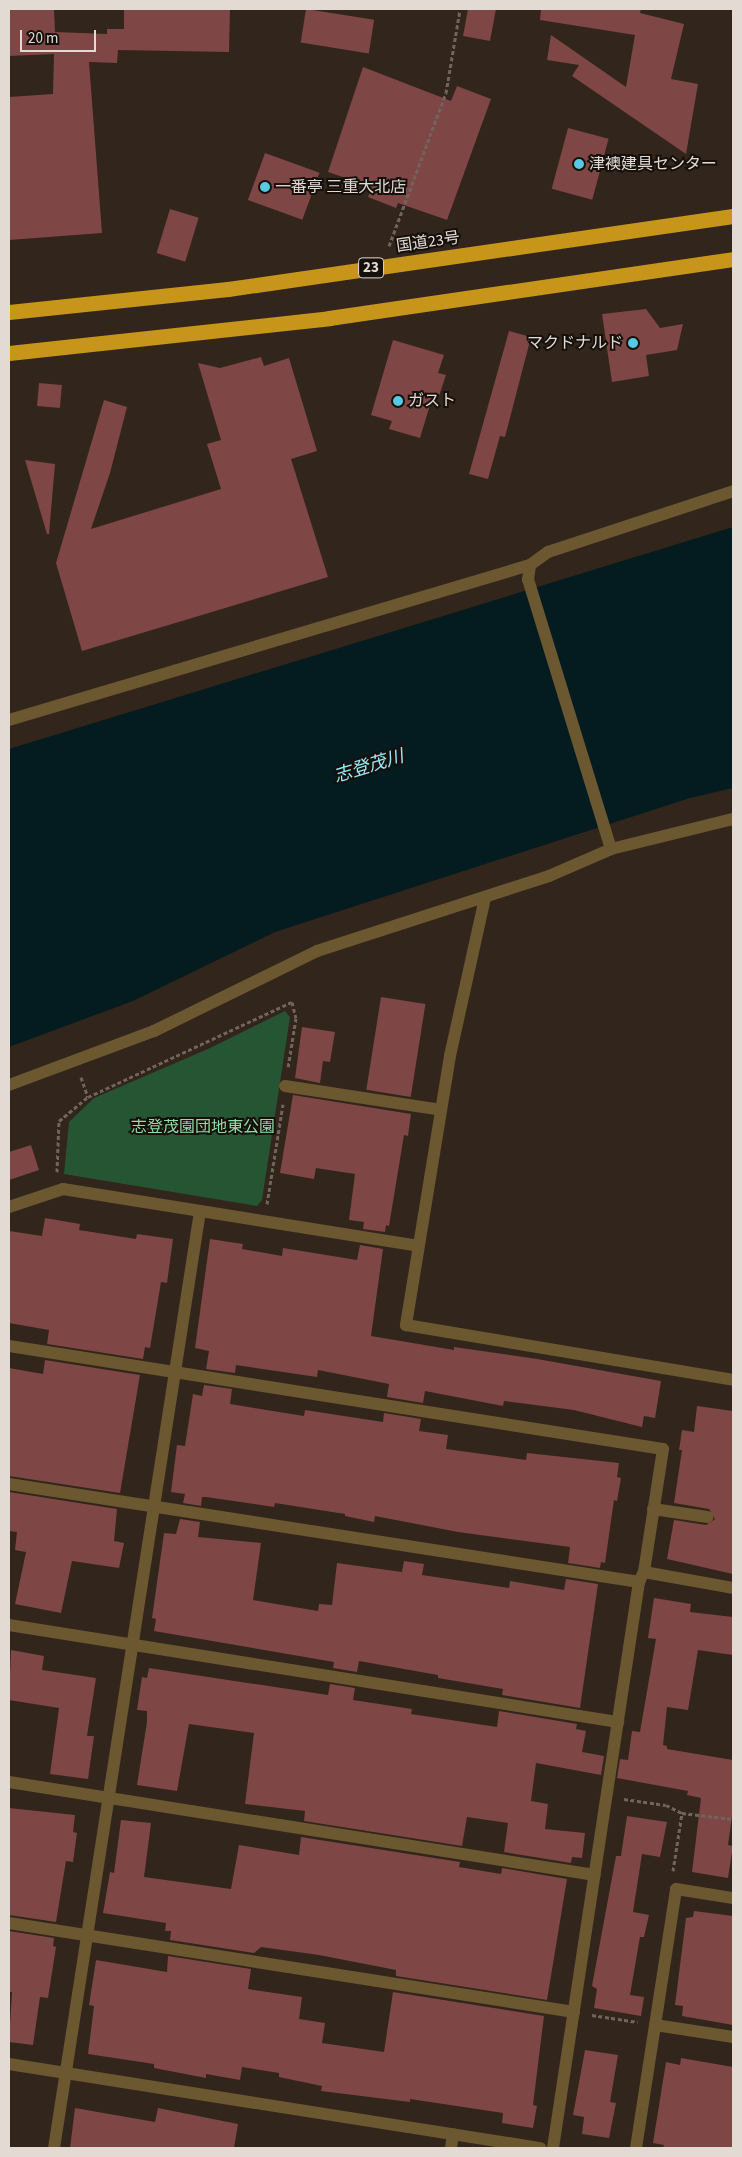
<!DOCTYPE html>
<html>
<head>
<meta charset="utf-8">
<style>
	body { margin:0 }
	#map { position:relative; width:742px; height:2157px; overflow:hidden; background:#32251b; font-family:"Source Sans 3","Noto Sans JP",sans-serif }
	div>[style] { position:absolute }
	.green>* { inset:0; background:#265533 }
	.water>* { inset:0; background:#041c20 }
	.building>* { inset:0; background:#7e4645; transform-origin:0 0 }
	.path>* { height:3px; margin-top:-1.5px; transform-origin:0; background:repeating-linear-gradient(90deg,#70645c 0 4px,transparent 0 6.5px) }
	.minor>* { height:12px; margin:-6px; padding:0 6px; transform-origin:6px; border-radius:6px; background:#6b5730 }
	.highway>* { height:15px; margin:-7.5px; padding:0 7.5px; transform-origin:7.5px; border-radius:7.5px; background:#c8951b }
	.dots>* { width:14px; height:14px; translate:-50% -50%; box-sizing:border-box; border:2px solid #15100b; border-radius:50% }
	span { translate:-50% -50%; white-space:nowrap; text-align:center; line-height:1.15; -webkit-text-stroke:4px #15100b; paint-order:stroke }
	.shield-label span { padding:1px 4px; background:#15100b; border:1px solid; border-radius:4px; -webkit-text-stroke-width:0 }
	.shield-label { font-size:15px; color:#e3dad4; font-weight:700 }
	.poi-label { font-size:16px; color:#e3dad4 }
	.left { translate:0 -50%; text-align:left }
	.right { translate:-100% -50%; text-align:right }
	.street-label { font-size:16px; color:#e3dad4 }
	.park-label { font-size:16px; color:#94dea6 }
	.water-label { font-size:18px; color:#97edfd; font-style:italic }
	.frame { position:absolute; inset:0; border:10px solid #e3dad4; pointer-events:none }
	.scale { position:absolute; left:20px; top:30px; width:76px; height:22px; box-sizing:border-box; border:2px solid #e3dad4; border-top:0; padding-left:6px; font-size:15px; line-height:18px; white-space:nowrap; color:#e3dad4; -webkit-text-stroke:4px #15100b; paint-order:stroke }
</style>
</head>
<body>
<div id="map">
	<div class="green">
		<i style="clip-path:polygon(285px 1011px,290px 1017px,262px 1200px,257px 1206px,64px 1174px,69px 1122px,94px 1098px,208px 1049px)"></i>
	</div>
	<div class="water">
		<i style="clip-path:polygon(733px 527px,733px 788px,690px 798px,275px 932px,133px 1001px,9px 1047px,9px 749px)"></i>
	</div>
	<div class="building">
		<i style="clip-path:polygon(54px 9px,55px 32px,107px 34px,107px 29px,124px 29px,124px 9px,230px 9px,229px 52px,118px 50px,117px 63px,89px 62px,102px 233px,9px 240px,9px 97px,53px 94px,54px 54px,9px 56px,9px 10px)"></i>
		<i style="left:306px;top:9px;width:69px;height:34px;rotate:9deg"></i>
		<i style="clip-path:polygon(468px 9px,496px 9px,490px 41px,463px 36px)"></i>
		<i style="clip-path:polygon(541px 9px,641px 9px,640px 13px,684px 24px,671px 79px,698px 84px,686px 154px,572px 76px,579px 65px,547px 60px,551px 35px,626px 87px,635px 35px,540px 20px)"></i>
		<i style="clip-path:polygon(363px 67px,451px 101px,457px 86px,491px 99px,447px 220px,398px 203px,396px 208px,368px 197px,372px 187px,328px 172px)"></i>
		<i style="left:568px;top:128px;width:42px;height:63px;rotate:15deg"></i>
		<i style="left:265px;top:153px;width:58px;height:50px;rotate:20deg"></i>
		<i style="left:170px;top:209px;width:30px;height:46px;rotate:17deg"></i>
		<i style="clip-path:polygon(646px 309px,660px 328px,683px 324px,677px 350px,646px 355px,649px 376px,612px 382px,602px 314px)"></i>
		<i style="clip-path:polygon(509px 331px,531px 337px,505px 437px,500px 436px,488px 479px,469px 474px)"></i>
		<i style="clip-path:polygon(393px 340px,444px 355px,438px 373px,446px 375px,439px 396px,433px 395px,420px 438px,389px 429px,392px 421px,371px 415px)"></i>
		<i style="clip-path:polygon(261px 357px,264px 366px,289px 358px,317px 451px,291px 459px,328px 577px,82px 651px,56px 563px,104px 400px,127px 407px,110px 473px,91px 529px,221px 489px,207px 444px,221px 440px,198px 363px,220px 368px)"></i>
		<i style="left:39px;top:383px;width:23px;height:23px;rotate:5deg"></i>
		<i style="clip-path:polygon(25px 460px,55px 464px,49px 534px,47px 534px)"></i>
		<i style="left:381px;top:997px;width:45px;height:94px;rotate:9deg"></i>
		<i style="clip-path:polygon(302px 1027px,335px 1032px,330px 1062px,323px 1061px,320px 1083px,295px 1078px)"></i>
		<i style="clip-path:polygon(293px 1095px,411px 1114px,408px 1136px,404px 1135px,389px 1226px,386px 1225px,385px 1232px,363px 1229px,364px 1222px,349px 1220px,355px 1174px,316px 1168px,314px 1179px,280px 1173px)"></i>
		<i style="clip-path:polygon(31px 1145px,39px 1170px,9px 1180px,9px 1152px)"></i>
		<i style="clip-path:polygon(45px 1218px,80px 1224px,79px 1230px,136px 1239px,137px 1234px,173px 1239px,167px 1283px,161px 1282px,150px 1348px,145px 1347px,143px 1359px,47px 1344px,49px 1330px,9px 1323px,9px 1231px,42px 1236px)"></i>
		<i style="clip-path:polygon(210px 1239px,243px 1244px,242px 1249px,282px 1256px,283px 1248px,357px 1260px,360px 1245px,383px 1249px,371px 1336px,454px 1350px,454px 1347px,537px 1359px,661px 1381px,655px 1418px,644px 1416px,642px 1427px,574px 1410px,504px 1401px,503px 1406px,425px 1391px,423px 1403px,387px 1397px,389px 1384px,318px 1370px,317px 1377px,236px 1365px,235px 1373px,206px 1369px,209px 1351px,195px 1348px)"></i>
		<i style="clip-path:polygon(45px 1360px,140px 1375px,120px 1493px,9px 1476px,9px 1368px,43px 1374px)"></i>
		<i style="clip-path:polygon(204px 1385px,232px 1389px,230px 1404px,304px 1416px,305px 1410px,383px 1422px,384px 1413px,421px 1419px,419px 1431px,448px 1435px,446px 1449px,526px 1460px,527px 1453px,619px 1463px,617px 1477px,621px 1478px,617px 1501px,614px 1500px,605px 1563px,601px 1562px,600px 1568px,568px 1563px,570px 1547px,458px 1532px,375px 1516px,374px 1522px,345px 1516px,345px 1514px,275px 1503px,274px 1507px,206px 1497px,202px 1497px,201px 1506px,183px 1503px,185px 1494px,171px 1492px,177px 1445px,185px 1446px,193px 1394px,202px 1396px)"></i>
		<i style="clip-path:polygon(697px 1406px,733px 1411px,733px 1574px,667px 1559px,674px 1520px,706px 1525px,715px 1519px,709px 1509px,674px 1503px,682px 1450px,679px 1450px,682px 1430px,694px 1432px)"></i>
		<i style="clip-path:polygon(9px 1492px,117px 1509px,114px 1541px,124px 1543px,119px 1568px,72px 1561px,61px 1613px,15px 1604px,26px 1552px,15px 1550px,17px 1532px,9px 1531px)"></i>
		<i style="clip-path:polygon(180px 1519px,200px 1522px,198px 1537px,261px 1543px,253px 1600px,318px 1611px,319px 1604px,332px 1605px,337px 1563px,402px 1572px,404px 1561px,424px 1564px,422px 1575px,509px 1588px,510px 1581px,564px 1590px,566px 1579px,598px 1584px,580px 1708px,502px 1695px,503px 1689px,438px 1678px,438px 1675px,359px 1661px,357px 1672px,333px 1668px,334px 1662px,154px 1631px,156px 1619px,152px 1618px,164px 1533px,176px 1534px)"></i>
		<i style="clip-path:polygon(654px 1598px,691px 1604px,690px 1612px,733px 1617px,733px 1655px,698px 1650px,688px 1710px,667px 1707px,663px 1745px,667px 1746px,667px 1749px,733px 1760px,733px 1809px,728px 1845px,733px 1846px,728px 1878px,692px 1872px,701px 1798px,687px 1795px,688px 1791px,617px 1778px,620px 1759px,628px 1760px,632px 1731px,640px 1732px,656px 1639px,648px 1638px)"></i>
		<i style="clip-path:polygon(11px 1650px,44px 1656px,42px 1670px,96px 1678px,87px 1736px,94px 1736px,88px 1779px,50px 1774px,59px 1708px,9px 1700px)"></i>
		<i style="clip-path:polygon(149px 1668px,328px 1695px,330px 1684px,355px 1688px,353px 1700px,412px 1709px,411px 1714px,497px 1727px,499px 1711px,577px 1724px,576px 1729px,586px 1731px,582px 1752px,604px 1756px,601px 1775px,536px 1763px,531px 1801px,548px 1804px,545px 1829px,585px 1833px,582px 1858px,572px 1857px,571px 1863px,504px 1852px,508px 1823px,467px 1817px,462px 1846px,304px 1821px,305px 1811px,245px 1804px,254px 1733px,189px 1724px,177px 1791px,137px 1785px,147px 1722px,147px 1711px,137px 1710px,142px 1677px,147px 1678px)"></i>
		<i style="clip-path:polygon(9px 1808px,75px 1815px,73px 1832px,77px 1833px,73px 1862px,66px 1861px,56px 1922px,9px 1915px)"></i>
		<i style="clip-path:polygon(627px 1816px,667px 1822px,660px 1857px,642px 1854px,633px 1912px,649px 1915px,644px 1937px,640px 1937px,630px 1995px,644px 1997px,641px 2016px,594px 2008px,597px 1989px,592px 1986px,616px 1856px,621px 1856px)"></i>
		<i style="clip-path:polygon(121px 1820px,151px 1823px,144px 1877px,231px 1889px,239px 1845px,299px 1855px,301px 1837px,460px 1862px,459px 1867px,501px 1874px,502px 1868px,567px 1879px,547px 2000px,396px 1976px,396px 1970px,319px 1955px,261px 1947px,254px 1953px,170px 1940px,171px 1931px,165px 1931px,166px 1923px,103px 1913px,110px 1872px,114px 1873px)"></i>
		<i style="clip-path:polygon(694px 1911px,733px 1916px,733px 2025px,682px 2016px,683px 2006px,675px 2005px,686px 1918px,693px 1917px)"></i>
		<i style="clip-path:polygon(9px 1931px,54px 1938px,53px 1946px,56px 1947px,48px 1998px,40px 1997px,33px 2045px,9px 2042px,12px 1992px,9px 1992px)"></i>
		<i style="clip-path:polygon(168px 1956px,251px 1969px,248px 1989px,302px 1997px,299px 2019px,325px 2023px,322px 2043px,384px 2052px,393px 1992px,544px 2016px,533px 2105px,537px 2106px,533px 2128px,502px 2123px,503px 2113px,410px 2099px,410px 2102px,321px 2091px,322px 2086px,279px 2077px,279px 2073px,242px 2067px,240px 2080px,206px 2074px,206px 2078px,154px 2068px,154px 2064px,88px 2054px,94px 2006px,89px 2005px,96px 1960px,167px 1972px)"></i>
		<i style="clip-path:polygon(585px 2050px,618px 2055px,610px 2102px,616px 2103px,609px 2138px,582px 2134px,584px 2117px,573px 2115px)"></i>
		<i style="clip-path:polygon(681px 2058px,733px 2067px,733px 2148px,663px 2148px,664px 2145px,653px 2143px,666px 2062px,680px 2065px)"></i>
		<i style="clip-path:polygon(75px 2108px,155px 2122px,158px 2108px,238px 2124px,234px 2148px,70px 2148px)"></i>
	</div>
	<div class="path">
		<i style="left:389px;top:246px;width:163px;rotate:-69.6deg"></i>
		<i style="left:446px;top:93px;width:85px;rotate:-80.5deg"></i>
		<i style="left:81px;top:1077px;width:21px;rotate:71deg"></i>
		<i style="left:57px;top:1172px;width:51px;rotate:-87.8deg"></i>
		<i style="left:59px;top:1121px;width:38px;rotate:-40deg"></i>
		<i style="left:88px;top:1097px;width:225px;rotate:-25deg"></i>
		<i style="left:292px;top:1002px;width:16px;rotate:76deg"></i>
		<i style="left:296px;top:1018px;width:51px;rotate:99.1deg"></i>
		<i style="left:267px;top:1204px;width:101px;rotate:-80.9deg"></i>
		<i style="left:624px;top:1799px;width:42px;rotate:8.1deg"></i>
		<i style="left:666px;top:1805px;width:18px;rotate:27deg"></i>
		<i style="left:682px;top:1813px;width:51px;rotate:6.7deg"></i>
		<i style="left:673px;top:1871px;width:59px;rotate:-81.2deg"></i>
		<i style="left:592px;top:2015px;width:46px;rotate:8.8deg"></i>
	</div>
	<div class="minor">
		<i style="left:9px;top:720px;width:544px;rotate:-16.57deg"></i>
		<i style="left:611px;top:849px;width:126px;rotate:-13.8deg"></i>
		<i style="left:485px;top:898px;width:162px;rotate:102.5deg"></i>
		<i style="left:450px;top:1056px;width:273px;rotate:99.3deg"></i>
		<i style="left:406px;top:1325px;width:332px;rotate:9.5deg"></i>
		<i style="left:9px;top:1085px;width:155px;rotate:-20.4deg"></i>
		<i style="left:154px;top:1031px;width:182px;rotate:-26.1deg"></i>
		<i style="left:317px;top:951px;width:244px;rotate:-17.9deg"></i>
		<i style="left:549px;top:876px;width:68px;rotate:-23.5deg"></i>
		<i style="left:611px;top:849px;width:282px;rotate:-107.1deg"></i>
		<i style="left:528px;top:580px;width:15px;rotate:-82deg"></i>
		<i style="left:530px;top:565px;width:22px;rotate:-36deg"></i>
		<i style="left:548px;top:552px;width:195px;rotate:-18.2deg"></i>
		<i style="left:285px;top:1086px;width:158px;rotate:8.7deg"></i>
		<i style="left:9px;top:1207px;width:57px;rotate:-18.4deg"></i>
		<i style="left:63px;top:1189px;width:360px;rotate:9.1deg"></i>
		<i style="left:9px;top:1346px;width:662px;rotate:8.95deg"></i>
		<i style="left:663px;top:1449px;width:124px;rotate:98.8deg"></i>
		<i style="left:644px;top:1572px;width:11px;rotate:117deg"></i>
		<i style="left:639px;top:1582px;width:572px;rotate:98.64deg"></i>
		<i style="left:9px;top:1484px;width:638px;rotate:8.84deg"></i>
		<i style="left:653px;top:1509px;width:55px;rotate:8.4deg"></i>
		<i style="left:644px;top:1572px;width:90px;rotate:10.2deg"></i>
		<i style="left:9px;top:1625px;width:617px;rotate:9.05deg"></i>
		<i style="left:9px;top:1782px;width:593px;rotate:9.02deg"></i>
		<i style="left:9px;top:1923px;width:572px;rotate:8.95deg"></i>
		<i style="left:655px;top:2025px;width:79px;rotate:8.7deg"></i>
		<i style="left:9px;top:2064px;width:538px;rotate:8.99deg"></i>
		<i style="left:54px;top:2148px;width:948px;rotate:-81.14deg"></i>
		<i style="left:451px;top:2148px;width:14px;rotate:-82deg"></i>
		<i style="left:636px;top:2148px;width:262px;rotate:-81.2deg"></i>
		<i style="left:676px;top:1889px;width:58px;rotate:9deg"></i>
	</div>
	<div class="highway">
		<i style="left:9px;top:312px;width:220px;rotate:-6deg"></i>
		<i style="left:228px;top:289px;width:510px;rotate:-8.23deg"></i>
		<i style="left:9px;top:353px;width:322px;rotate:-6.2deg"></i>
		<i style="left:329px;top:318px;width:408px;rotate:-8.3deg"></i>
	</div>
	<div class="dots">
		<i style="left:579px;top:164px;background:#58c9e3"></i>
		<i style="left:265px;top:187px;background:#58c9e3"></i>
		<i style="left:633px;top:343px;background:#58c9e3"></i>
		<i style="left:398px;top:401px;background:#58c9e3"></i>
	</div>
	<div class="shield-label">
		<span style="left:371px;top:268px">23</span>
	</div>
	<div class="poi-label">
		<span class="left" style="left:589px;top:164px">津襖建具センター</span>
		<span class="left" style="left:275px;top:187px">一番亭 三重大北店</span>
		<span class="right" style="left:623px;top:343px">マクドナルド</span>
		<span class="left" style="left:408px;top:401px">ガスト</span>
	</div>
	<div class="street-label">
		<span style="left:428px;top:242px;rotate:-8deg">国道23号</span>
	</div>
	<div class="park-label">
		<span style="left:203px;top:1127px">志登茂園団地東公園</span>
	</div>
	<div class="water-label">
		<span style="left:369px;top:767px;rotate:-17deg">志登茂川</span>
	</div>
	<div class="frame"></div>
	<div class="scale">20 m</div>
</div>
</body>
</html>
